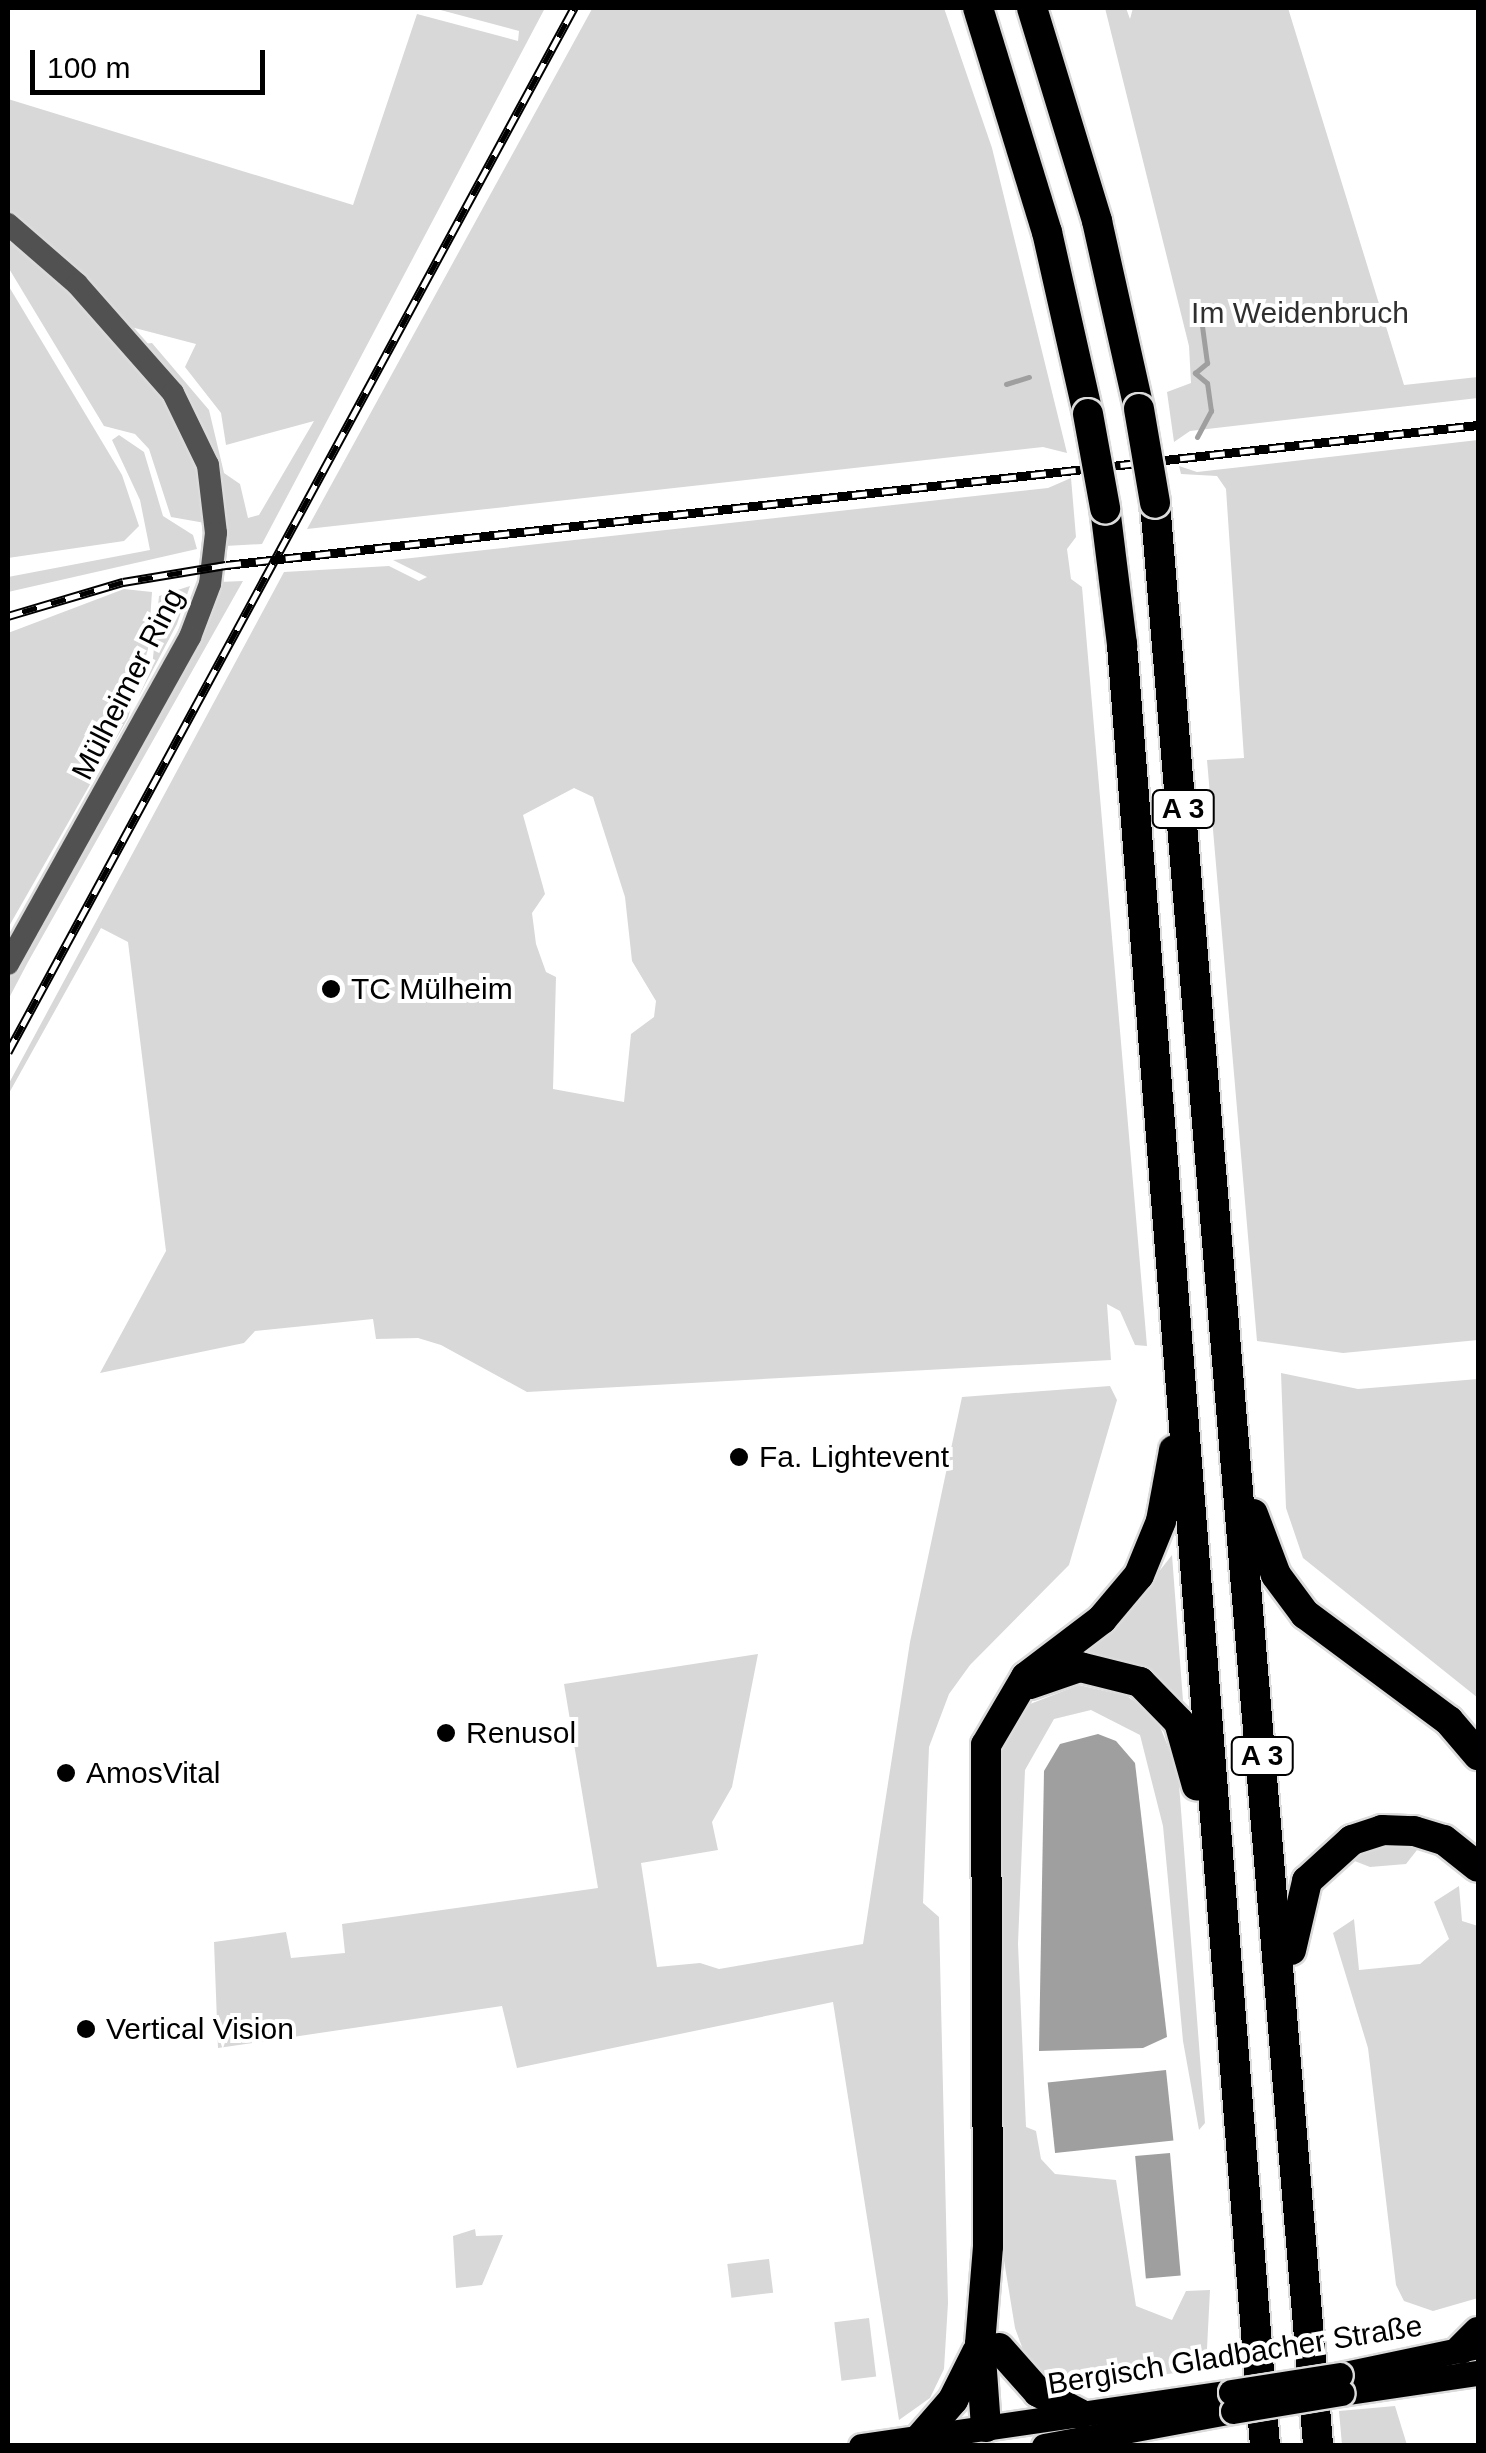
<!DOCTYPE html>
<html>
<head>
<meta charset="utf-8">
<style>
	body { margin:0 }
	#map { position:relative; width:1486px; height:2453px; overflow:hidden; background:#fff; font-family:Helvetica,sans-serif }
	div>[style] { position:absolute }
	.green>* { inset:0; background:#d8d8d8; transform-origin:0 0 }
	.water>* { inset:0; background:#9f9f9f; transform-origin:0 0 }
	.stream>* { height:5px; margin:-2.5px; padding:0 2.5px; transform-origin:2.5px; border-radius:2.5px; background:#9f9f9f }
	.roads { filter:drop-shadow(2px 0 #dbdbdb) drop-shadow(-2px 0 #dbdbdb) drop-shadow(0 2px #dbdbdb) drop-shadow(0 -2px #dbdbdb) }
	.minor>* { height:22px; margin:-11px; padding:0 11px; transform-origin:11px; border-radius:11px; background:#515151 }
	.major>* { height:25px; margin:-12.5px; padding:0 12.5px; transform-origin:12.5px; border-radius:12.5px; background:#000 }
	.highway>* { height:30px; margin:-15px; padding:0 15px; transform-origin:15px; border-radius:15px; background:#000 }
	.rail>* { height:9px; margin-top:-4.5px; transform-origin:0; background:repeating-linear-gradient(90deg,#fff 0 15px,#000 0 30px); box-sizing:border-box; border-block:2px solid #000 }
	.bridges { filter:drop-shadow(2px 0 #dbdbdb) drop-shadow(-2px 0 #dbdbdb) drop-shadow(0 2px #dbdbdb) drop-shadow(0 -2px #dbdbdb) }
	.major-bridge>* { height:25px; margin:-12.5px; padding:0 12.5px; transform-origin:12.5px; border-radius:12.5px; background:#000 }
	.highway-bridge>* { height:30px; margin:-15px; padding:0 15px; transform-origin:15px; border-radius:15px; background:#000 }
	.dots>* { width:28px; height:28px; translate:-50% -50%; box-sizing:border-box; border:5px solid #fff; border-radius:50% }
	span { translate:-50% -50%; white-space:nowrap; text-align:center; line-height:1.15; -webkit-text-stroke:8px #fff; paint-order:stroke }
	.shield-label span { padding:2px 8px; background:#fff; border:2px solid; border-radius:8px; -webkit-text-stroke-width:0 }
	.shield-label { font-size:28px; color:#000; font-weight:700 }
	.park-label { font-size:30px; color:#2f2f2f }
	.street-label { font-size:30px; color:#000 }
	.poi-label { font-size:30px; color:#000 }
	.left { translate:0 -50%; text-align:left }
	.frame { position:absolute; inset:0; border:10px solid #000; pointer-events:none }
	.scale { position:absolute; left:30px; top:50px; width:235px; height:45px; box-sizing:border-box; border:5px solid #000; border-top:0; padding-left:12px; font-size:30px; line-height:35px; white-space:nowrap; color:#000; -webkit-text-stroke:8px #fff; paint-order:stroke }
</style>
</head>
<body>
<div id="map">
	<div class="green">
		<i style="clip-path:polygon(433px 8px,545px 8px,262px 544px,225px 546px,222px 484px,208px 438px,181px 388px,143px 344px,152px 343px,209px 410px,224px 473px,240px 484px,248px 518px,259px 515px,314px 421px,226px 445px,221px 413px,185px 367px,196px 344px,131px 327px,8px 209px,8px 99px,353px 205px,417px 14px,518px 41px,519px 31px)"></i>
		<i style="clip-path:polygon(944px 8px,992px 148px,1067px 453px,1043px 447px,307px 529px,592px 9px)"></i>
		<i style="clip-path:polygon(1105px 8px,1126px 8px,1130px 19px,1133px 8px,1288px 8px,1404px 385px,1478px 377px,1478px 398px,1190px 431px,1174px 442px,1167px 392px,1191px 383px,1189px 346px)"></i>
		<i style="clip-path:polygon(8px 235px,57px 276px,162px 394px,198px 465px,205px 523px,171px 517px,149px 449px,135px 434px,104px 426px,8px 267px)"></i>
		<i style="clip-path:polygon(8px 285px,122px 475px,139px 526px,124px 541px,8px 558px)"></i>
		<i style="clip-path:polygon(119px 435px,144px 452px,163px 516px,193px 535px,197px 549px,8px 592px,8px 577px,150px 550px,140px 500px,112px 440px)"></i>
		<i style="clip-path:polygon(1478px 440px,1478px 1340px,1343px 1353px,1257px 1341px,1207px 760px,1244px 758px,1226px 489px,1217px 476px,1181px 474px,1179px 466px,1197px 472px)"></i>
		<i style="clip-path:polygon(evenodd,1071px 478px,1076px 537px,1067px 549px,1071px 579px,1082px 587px,1147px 1346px,1135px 1345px,1120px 1311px,1107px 1304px,1111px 1360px,527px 1392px,441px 1345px,418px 1338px,376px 1339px,373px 1319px,255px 1331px,244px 1343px,100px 1373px,166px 1251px,128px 942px,101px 928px,8px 1095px,8px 1085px,284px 572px,389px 566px,419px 581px,427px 577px,393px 560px,1048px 488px,1071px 478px,574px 788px,593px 797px,625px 897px,632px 961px,656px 1001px,654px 1017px,631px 1034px,624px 1102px,553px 1089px,556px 977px,546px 972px,536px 944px,532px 913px,545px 894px,523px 815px,574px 788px)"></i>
		<i style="clip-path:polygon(243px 581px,28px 962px,8px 1000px,8px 981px,198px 641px,219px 582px)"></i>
		<i style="clip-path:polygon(190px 586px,177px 624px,138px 698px,152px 668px,159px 596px)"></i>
		<i style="clip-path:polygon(124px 589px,152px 592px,148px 649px,128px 718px,8px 928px,8px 633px)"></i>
		<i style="clip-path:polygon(1281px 1373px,1358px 1389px,1478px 1379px,1478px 1698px,1303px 1558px,1286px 1508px)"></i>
		<i style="clip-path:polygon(1110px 1386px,1117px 1400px,1069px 1565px,970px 1665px,949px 1694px,929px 1747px,923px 1903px,939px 1917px,948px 2303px,944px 2369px,930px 2398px,899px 2420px,833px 2002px,517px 2068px,502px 2006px,218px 2048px,214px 1942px,286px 1932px,291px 1958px,345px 1953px,342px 1924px,598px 1888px,564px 1684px,758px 1654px,732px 1787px,712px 1822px,718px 1850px,641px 1863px,657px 1967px,700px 1963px,719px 1969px,863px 1944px,910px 1642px,962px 1397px)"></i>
		<i style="clip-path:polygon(1172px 1555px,1183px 1701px,1149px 1674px,1067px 1663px,1128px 1611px)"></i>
		<i style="clip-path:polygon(1079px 1685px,1127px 1696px,1156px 1717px,1178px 1771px,1205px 2123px,1199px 2130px,1183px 2041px,1163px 1826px,1140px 1735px,1091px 1710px,1054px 1719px,1025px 1770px,1018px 1944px,1026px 2127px,1036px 2131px,1041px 2159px,1055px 2174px,1116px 2180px,1136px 2306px,1172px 2320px,1186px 2291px,1210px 2290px,1206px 2368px,1086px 2387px,1055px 2384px,1029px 2366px,1015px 2328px,995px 2205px,994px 1755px,1030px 1704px)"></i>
		<i style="clip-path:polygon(1379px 1839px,1417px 1847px,1417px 1850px,1406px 1864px,1370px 1867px,1352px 1860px,1360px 1845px)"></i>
		<i style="clip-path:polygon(1459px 1886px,1462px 1921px,1478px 1926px,1478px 2298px,1433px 2311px,1404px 2301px,1396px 2285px,1368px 2048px,1333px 1933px,1354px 1919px,1359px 1970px,1420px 1964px,1449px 1939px,1434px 1902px)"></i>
		<i style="clip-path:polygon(475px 2229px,476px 2236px,503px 2235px,482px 2285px,456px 2288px,453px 2236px)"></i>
		<i style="left:769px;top:2259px;width:34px;height:42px;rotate:83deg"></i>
		<i style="left:869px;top:2318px;width:59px;height:35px;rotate:83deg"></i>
		<i style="clip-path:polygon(1395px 2406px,1407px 2445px,1342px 2445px,1339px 2411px)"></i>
	</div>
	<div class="water">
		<i style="clip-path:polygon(1098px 1734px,1116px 1741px,1135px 1763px,1167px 2037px,1143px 2048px,1039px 2051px,1044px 1771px,1060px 1744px)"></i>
		<i style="left:1166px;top:2070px;width:71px;height:119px;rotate:84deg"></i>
		<i style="left:1170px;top:2153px;width:123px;height:35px;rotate:85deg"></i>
	</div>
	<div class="stream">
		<i style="left:1006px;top:384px;width:24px;rotate:-17deg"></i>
		<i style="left:1197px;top:437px;width:30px;rotate:-62deg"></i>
		<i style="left:1211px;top:411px;width:28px;rotate:-98deg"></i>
		<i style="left:1207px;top:383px;width:16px;rotate:-140deg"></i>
		<i style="left:1195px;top:373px;width:16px;rotate:-40deg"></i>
		<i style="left:1207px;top:363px;width:52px;rotate:-97.7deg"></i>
	</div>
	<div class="roads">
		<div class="minor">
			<i style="left:8px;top:224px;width:91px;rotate:41deg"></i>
			<i style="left:77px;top:284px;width:145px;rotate:48.6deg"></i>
			<i style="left:173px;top:393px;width:80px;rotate:64.1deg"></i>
			<i style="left:208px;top:465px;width:68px;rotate:83.3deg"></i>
			<i style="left:216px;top:533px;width:51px;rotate:96.7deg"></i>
			<i style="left:210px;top:584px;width:57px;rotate:110.7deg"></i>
			<i style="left:190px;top:637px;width:374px;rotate:119.1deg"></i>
		</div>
		<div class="major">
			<i style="left:1340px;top:2375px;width:141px;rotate:-11.9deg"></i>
			<i style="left:1342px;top:2393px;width:137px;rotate:-8.4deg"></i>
			<i style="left:861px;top:2446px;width:374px;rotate:-8.3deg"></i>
			<i style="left:1044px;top:2446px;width:192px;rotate:-10.5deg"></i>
		</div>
		<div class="highway">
			<i style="left:978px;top:8px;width:234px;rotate:72.9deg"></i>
			<i style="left:1047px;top:232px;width:187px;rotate:77.3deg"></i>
			<i style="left:1032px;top:8px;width:223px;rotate:73deg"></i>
			<i style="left:1097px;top:221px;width:193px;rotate:77.4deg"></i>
			<i style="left:1155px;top:503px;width:1950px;rotate:85.2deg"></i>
			<i style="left:1105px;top:508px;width:138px;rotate:82.9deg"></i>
			<i style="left:1122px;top:645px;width:1807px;rotate:85.46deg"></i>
			<i style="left:1253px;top:1514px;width:65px;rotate:69.3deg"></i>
			<i style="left:1276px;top:1575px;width:49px;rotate:53.4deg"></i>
			<i style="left:1305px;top:1614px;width:179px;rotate:36.6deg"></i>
			<i style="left:1449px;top:1721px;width:45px;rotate:49.5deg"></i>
			<i style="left:1030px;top:1684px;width:53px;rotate:-18.8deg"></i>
			<i style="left:1080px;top:1667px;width:62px;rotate:14deg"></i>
			<i style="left:1140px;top:1682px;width:56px;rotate:45.7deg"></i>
			<i style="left:1179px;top:1722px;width:66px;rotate:74.3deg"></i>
			<i style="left:1291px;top:1950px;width:71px;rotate:-76.9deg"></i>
			<i style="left:1307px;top:1881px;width:61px;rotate:-42.3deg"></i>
			<i style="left:1352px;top:1840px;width:32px;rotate:-18deg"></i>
			<i style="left:1382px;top:1830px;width:32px;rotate:2deg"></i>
			<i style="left:1414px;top:1831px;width:31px;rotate:17deg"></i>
			<i style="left:1444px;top:1840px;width:43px;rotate:38.5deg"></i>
			<i style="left:999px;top:2348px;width:59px;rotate:48.4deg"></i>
			<i style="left:1038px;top:2392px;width:47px;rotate:27.6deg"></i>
			<i style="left:1461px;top:2349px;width:24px;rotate:-45deg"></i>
			<i style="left:986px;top:2427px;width:83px;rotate:-94.1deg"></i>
			<i style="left:980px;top:2344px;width:97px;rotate:-85.3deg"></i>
			<i style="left:988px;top:2247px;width:502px;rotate:-90.23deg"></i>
			<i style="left:986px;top:1745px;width:79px;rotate:-59.5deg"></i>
			<i style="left:1026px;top:1677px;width:96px;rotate:-37.3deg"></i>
			<i style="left:1102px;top:1619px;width:57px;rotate:-49.9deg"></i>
			<i style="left:1139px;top:1575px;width:58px;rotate:-67.8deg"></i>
			<i style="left:1161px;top:1521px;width:72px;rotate:-79.6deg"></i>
			<i style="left:921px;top:2437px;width:49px;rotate:-49.1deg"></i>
			<i style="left:953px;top:2400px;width:54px;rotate:-63.4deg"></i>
		</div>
	</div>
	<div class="rail">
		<i style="left:8px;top:616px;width:120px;rotate:-16.5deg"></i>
		<i style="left:123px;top:582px;width:104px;rotate:-9.4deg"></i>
		<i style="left:226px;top:565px;width:1260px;rotate:-6.38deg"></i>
		<i style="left:8px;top:1052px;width:1188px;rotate:-61.54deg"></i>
	</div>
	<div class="bridges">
		<div class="major-bridge">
			<i style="left:1231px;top:2392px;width:110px;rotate:-8.9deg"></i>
			<i style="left:1233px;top:2411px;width:110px;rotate:-9.4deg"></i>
		</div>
		<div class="highway-bridge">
			<i style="left:1139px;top:409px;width:95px;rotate:80.3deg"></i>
			<i style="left:1088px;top:414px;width:96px;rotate:79.7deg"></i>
		</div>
	</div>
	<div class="dots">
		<i style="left:331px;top:989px;background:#000"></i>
		<i style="left:739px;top:1457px;background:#000"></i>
		<i style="left:446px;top:1733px;background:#000"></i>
		<i style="left:66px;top:1773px;background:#000"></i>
		<i style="left:86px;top:2029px;background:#000"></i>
	</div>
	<div class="shield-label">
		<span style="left:1183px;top:809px">A 3</span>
		<span style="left:1262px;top:1756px">A 3</span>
	</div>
	<div class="park-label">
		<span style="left:1300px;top:313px">Im Weidenbruch</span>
	</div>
	<div class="street-label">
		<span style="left:128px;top:684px;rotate:-63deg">Mülheimer Ring</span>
		<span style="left:1235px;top:2355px;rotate:-9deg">Bergisch Gladbacher Straße</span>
	</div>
	<div class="poi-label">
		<span class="left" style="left:351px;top:989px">TC Mülheim</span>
		<span class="left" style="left:759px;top:1457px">Fa. Lightevent</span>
		<span class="left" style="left:466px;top:1733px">Renusol</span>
		<span class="left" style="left:86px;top:1773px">AmosVital</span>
		<span class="left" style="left:106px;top:2029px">Vertical Vision</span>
	</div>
	<div class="frame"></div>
	<div class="scale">100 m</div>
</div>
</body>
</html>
